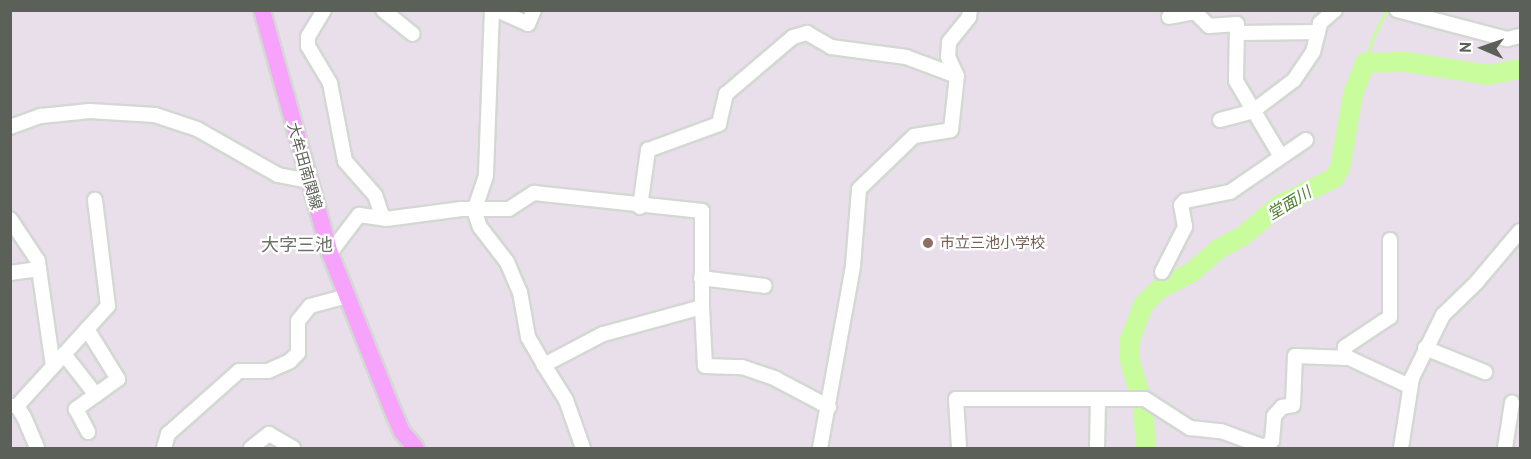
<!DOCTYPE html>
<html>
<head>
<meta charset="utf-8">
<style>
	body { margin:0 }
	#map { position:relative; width:1531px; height:459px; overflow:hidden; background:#e9dfeb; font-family:"PT Sans","Noto Sans JP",sans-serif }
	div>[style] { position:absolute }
	.stream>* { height:3px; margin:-1.5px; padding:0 1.5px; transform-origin:1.5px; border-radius:1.5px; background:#c9fc9d }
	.river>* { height:20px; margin:-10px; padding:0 10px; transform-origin:10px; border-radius:10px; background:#c9fc9d }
	.roads { filter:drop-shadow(2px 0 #d3d9d2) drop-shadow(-2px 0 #d3d9d2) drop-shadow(0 2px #d3d9d2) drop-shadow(0 -2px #d3d9d2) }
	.minor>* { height:14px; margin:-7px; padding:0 7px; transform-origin:7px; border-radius:7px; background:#fff }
	.major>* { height:16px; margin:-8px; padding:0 8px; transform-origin:8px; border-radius:8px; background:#f7a2fc }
	.dots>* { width:16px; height:16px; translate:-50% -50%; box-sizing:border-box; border:3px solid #fff; border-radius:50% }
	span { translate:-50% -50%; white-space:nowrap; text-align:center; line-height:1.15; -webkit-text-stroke:4.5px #fff; paint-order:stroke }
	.street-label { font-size:15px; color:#5b6058 }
	.education-label { font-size:15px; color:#785e54 }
	.left { translate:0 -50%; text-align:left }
	.water-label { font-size:16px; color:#4f8131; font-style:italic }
	.quarter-label { font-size:18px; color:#6c7269 }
	.frame { position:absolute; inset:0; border:12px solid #5b6058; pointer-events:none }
	.north { position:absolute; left:1453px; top:18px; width:60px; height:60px; -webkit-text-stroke:4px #fff; paint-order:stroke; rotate:272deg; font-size:16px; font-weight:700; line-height:24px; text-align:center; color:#5b6058 }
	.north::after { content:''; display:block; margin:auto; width:21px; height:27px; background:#5b6058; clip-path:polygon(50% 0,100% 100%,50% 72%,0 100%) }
</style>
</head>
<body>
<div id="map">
	<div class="stream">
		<i style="left:1365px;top:63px;width:30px;rotate:-73deg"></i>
		<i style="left:1374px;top:34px;width:27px;rotate:-62deg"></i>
	</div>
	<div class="river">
		<i style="left:1146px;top:448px;width:42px;rotate:-94.1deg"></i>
		<i style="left:1143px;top:406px;width:47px;rotate:-106.1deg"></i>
		<i style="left:1130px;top:361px;width:19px;rotate:-93deg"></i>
		<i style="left:1129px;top:342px;width:40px;rotate:-69deg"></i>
		<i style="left:1143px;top:305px;width:23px;rotate:-45deg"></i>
		<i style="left:1159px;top:289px;width:37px;rotate:-27deg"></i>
		<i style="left:1192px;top:272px;width:35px;rotate:-41deg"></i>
		<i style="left:1218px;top:249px;width:30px;rotate:-28deg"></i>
		<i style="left:1244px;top:235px;width:46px;rotate:-40.6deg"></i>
		<i style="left:1279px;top:205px;width:61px;rotate:-26.1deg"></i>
		<i style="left:1334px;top:178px;width:12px;rotate:-59deg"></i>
		<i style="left:1340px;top:168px;width:75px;rotate:-80deg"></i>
		<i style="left:1353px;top:94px;width:33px;rotate:-69deg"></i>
		<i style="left:1365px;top:63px;width:41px;rotate:-1.4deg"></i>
		<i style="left:1406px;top:62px;width:83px;rotate:9deg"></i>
		<i style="left:1488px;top:75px;width:33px;rotate:-11deg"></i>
	</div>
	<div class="roads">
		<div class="minor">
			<i style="left:324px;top:10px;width:31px;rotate:121deg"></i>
			<i style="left:308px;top:37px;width:9px;rotate:90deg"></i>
			<i style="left:308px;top:46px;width:43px;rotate:59.3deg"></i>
			<i style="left:330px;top:83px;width:79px;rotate:79.1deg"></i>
			<i style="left:345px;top:161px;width:45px;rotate:48.6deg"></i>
			<i style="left:375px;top:195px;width:24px;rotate:71deg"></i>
			<i style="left:383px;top:10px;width:38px;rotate:39deg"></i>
			<i style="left:492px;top:10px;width:166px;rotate:92.1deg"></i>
			<i style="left:486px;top:176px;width:36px;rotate:109deg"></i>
			<i style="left:474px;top:210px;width:18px;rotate:71deg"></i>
			<i style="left:480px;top:227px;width:44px;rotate:52.4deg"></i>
			<i style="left:507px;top:262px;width:33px;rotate:67deg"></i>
			<i style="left:520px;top:292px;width:46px;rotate:79.9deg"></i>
			<i style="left:528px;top:337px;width:32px;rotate:60deg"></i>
			<i style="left:497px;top:10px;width:34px;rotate:24deg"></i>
			<i style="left:528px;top:24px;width:15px;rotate:-67deg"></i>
			<i style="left:1397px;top:10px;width:114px;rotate:14.8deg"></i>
			<i style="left:1507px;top:39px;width:13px;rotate:-13deg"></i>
			<i style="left:1169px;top:17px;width:26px;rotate:-11deg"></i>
			<i style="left:1195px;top:12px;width:20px;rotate:45deg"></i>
			<i style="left:1209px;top:26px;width:28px;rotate:-4deg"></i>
			<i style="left:1237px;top:24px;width:57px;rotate:91deg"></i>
			<i style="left:1236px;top:81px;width:86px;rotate:59.3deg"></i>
			<i style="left:1237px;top:33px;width:81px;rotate:-0.7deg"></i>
			<i style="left:1220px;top:120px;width:34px;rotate:-15deg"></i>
			<i style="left:1253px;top:111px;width:51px;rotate:-37.1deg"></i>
			<i style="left:1294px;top:80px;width:34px;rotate:-56deg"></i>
			<i style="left:1313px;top:52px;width:30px;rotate:-76deg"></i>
			<i style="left:1320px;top:23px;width:20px;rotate:-41deg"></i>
			<i style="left:10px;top:127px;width:33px;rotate:-20deg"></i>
			<i style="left:41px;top:116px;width:49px;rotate:-5.8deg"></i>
			<i style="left:90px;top:111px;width:65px;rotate:3.5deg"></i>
			<i style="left:155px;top:115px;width:44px;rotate:18.4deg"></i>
			<i style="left:197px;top:129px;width:93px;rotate:29.6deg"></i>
			<i style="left:278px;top:175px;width:32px;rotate:11deg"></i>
			<i style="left:640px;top:207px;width:58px;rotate:-82deg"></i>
			<i style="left:648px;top:150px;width:76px;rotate:-20.1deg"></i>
			<i style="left:719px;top:124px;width:31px;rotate:-77deg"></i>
			<i style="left:726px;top:94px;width:88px;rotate:-40.4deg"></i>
			<i style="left:793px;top:37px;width:15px;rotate:-16deg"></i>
			<i style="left:807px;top:33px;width:28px;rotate:30deg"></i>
			<i style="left:831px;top:47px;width:76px;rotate:7.6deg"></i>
			<i style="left:906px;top:57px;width:54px;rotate:20.4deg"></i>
			<i style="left:10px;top:219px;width:50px;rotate:56.3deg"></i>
			<i style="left:38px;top:261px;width:8px;rotate:83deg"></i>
			<i style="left:330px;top:253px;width:48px;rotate:-52.7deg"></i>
			<i style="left:359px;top:215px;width:27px;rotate:8deg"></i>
			<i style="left:386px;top:219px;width:76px;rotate:-7.6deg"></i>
			<i style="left:461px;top:209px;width:48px"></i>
			<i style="left:509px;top:209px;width:30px;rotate:-33deg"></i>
			<i style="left:534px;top:193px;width:169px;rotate:6.1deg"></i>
			<i style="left:702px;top:211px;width:96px;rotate:90deg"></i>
			<i style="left:702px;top:307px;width:103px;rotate:164.7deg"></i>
			<i style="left:603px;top:334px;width:67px;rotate:152.3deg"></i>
			<i style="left:544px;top:365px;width:41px;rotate:57.8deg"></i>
			<i style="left:566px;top:400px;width:51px;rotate:70.5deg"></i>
			<i style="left:1162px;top:272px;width:51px;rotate:-62.9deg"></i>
			<i style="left:1185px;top:227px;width:22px;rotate:-100deg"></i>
			<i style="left:1181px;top:205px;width:6px;rotate:-45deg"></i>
			<i style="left:1185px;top:201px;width:46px;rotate:-11.3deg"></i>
			<i style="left:1230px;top:192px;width:92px;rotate:-34.4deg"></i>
			<i style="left:10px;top:273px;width:29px;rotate:-8deg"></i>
			<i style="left:39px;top:269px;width:98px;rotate:81.8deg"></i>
			<i style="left:701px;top:278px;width:64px;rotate:7.1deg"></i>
			<i style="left:702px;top:307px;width:59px;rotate:87.1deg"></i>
			<i style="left:705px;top:366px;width:37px;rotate:2deg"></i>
			<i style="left:742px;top:367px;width:36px;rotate:19deg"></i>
			<i style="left:776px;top:379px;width:60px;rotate:27.8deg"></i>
			<i style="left:87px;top:329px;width:59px;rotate:58.2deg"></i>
			<i style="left:118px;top:379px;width:52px;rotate:144.5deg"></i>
			<i style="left:76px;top:409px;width:26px;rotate:62deg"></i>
			<i style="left:1425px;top:348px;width:65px;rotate:21.8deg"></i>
			<i style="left:64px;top:354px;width:52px;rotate:52deg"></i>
			<i style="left:1344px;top:358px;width:11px;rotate:-85deg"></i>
			<i style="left:1345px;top:347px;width:54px;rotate:-33.7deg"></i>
			<i style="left:1390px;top:317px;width:77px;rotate:-90deg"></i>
			<i style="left:10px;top:406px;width:7px"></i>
			<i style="left:17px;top:406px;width:13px;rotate:58deg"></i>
			<i style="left:24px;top:417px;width:34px;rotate:67deg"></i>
			<i style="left:17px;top:406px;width:135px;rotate:-47.7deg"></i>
			<i style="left:108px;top:306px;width:107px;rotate:-97deg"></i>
			<i style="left:1266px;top:446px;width:8px;rotate:-40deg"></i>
			<i style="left:1272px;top:441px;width:25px;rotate:-85deg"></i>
			<i style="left:1274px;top:416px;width:12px;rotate:-48deg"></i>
			<i style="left:1282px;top:407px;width:11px;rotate:-10deg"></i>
			<i style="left:1293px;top:405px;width:49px;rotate:-87.7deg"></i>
			<i style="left:1295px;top:356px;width:54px;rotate:2.1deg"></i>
			<i style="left:1349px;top:358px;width:66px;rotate:25deg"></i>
			<i style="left:164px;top:448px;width:15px;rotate:-74deg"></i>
			<i style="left:168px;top:434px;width:95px;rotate:-41.6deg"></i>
			<i style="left:239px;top:371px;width:29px"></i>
			<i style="left:268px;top:371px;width:24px;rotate:-24deg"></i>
			<i style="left:290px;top:361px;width:11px;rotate:-45deg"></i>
			<i style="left:298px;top:353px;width:32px;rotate:-90deg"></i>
			<i style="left:298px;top:321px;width:19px;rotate:-51deg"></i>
			<i style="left:310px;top:306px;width:38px;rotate:-15deg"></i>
			<i style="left:251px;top:448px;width:23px;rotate:-38deg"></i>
			<i style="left:269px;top:434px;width:28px;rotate:30deg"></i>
			<i style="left:820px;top:448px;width:185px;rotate:-79.7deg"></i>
			<i style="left:853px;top:266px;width:77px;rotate:-85.5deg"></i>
			<i style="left:859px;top:189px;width:76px;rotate:-43.9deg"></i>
			<i style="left:914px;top:136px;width:37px;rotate:-9deg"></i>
			<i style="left:951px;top:130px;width:54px;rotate:-83.7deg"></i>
			<i style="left:957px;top:76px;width:21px;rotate:-115deg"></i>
			<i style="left:948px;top:57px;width:15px;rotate:-86deg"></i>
			<i style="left:949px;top:42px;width:32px;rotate:-51deg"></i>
			<i style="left:969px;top:17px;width:7px;rotate:-82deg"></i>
			<i style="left:959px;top:448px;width:49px;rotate:-93.5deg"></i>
			<i style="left:956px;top:399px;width:189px"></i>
			<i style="left:1145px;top:399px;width:54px;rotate:32.8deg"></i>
			<i style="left:1190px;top:428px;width:31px;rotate:6deg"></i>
			<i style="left:1221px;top:431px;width:49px;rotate:20.3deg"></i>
			<i style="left:1097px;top:448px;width:49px;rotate:-88.8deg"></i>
			<i style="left:1401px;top:448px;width:71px;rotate:-81.1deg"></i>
			<i style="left:1412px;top:378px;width:70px;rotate:-63.8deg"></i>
			<i style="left:1443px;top:315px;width:46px;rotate:-44.1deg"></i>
			<i style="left:1476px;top:283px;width:68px;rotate:-49.8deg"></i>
			<i style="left:1505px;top:448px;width:46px;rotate:-81.2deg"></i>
		</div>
		<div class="major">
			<i style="left:262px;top:10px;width:252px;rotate:74.4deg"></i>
			<i style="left:330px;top:253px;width:162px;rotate:68.3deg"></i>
			<i style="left:390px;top:404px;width:30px;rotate:67deg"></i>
			<i style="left:402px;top:432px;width:21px;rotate:49deg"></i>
		</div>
	</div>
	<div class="dots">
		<i style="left:928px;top:243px;background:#8d6e63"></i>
	</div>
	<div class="street-label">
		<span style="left:305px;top:166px;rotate:74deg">大牟田南関線</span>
	</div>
	<div class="education-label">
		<span class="left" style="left:940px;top:243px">市立三池小学校</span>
	</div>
	<div class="water-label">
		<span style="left:1289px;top:203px;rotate:-31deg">堂面川</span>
	</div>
	<div class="quarter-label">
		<span style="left:297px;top:245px">大字三池</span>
	</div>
	<div class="frame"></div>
	<div class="north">N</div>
</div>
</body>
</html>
